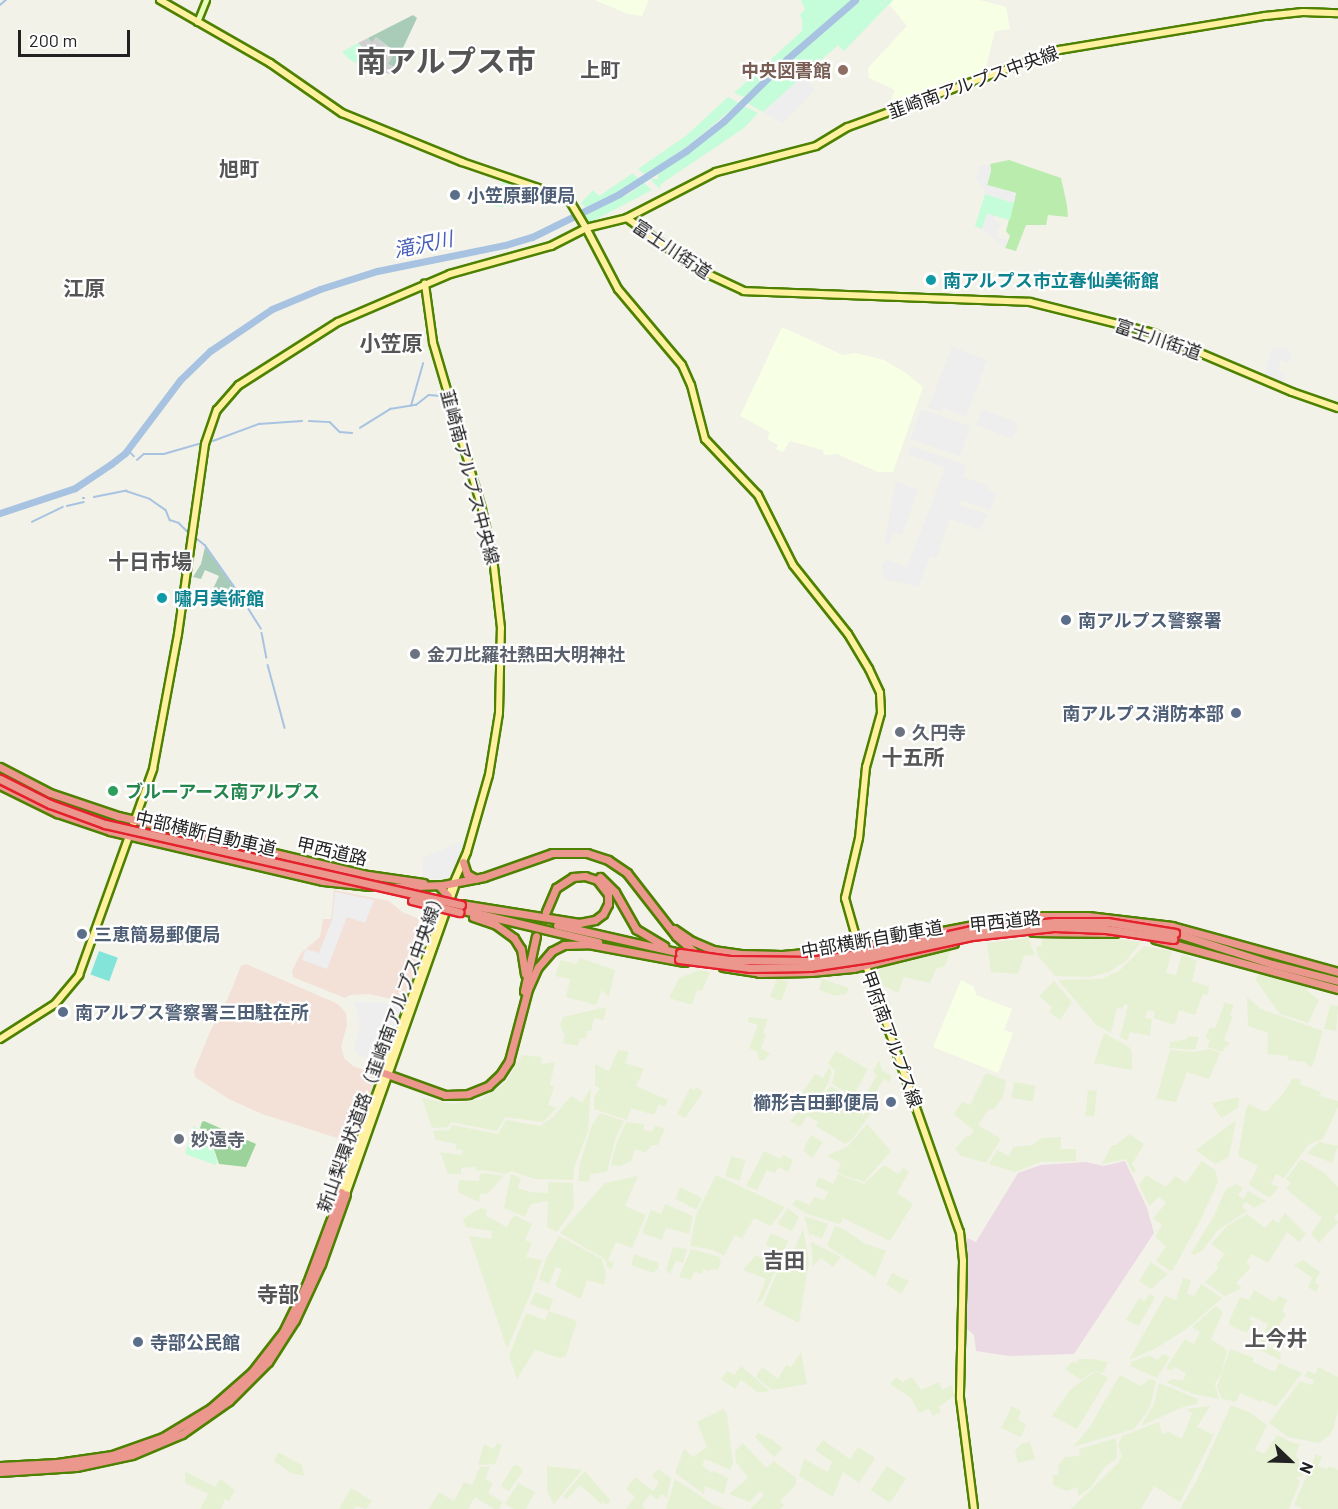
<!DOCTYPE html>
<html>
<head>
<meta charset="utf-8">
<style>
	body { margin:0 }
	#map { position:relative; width:1338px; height:1509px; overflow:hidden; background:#f2f2e8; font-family:Barlow,"Noto Sans JP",sans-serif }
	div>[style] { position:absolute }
	.commercial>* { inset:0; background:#f3e0d7 }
	.industrial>* { inset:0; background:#ebdae3 }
	.education>* { inset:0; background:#f7ffe4 }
	.religious>* { inset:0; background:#d0d0d0 }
	.farmland>* { inset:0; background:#e6f1d3; transform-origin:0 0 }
	.grass>* { inset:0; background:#baedad }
	.forest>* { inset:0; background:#9bd39b }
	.cemetery>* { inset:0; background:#a8ccb8 }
	.park>* { inset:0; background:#c5fcd9 }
	.pitch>* { inset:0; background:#83e4da; transform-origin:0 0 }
	.parking>* { inset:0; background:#eee; transform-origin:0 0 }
	.stream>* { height:1.5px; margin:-0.75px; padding:0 0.75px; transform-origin:0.75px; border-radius:0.75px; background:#a7c3e1 }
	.river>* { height:7px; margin:-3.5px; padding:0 3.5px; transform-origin:3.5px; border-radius:3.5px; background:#a7c3e1 }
	.highway-tunnel>* { height:7px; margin-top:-3.5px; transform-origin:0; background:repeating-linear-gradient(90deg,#c8c8c0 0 7px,transparent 0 10.5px) }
	.roads { filter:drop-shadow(2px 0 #4e8100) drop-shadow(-2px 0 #4e8100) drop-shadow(0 2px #4e8100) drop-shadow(0 -2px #4e8100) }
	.secondary>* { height:5px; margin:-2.5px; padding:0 2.5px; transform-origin:2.5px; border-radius:2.5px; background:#e6fdbc }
	.primary>* { height:6px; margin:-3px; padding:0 3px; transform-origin:3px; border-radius:3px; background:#fff1a0 }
	.highway>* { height:7px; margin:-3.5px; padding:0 3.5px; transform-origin:3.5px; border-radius:3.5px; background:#ec978d }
	.bridges { filter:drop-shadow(2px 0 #e4212c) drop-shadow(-2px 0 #e4212c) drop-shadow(0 2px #e4212c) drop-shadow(0 -2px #e4212c) }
	.highway-bridge>* { height:7px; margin:-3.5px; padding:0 3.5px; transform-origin:3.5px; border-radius:3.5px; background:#ec978d }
	.dots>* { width:16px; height:16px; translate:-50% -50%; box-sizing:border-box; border:3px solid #fff; border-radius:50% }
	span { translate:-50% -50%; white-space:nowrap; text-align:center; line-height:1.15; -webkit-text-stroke:4.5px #fff; paint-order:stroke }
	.education-label { font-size:18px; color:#785e54; font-weight:700 }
	.right { translate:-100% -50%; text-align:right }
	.street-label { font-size:18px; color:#222 }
	.service-label { font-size:18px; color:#4e5e75; font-weight:700 }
	.left { translate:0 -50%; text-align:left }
	.culture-label { font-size:18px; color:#0d838f; font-weight:700 }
	.worship-label { font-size:18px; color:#5b616d; font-weight:700 }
	.leisure-label { font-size:18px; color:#27864d; font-weight:700 }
	.neighbourhood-label { font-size:20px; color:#555; font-weight:700 }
	.water-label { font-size:20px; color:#485fb7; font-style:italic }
	.quarter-label { font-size:21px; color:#555; font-weight:700 }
	.town-label { font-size:30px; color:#555; font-weight:700 }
	.north { position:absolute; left:1260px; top:1431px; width:60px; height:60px; -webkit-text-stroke:4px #fff; paint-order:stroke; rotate:113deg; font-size:16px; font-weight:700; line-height:24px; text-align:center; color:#222 }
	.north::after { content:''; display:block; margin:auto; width:21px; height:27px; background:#222; clip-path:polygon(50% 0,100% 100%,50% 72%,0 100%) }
	.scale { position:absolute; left:18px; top:30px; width:112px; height:27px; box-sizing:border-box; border:3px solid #222; border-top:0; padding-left:8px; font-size:18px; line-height:21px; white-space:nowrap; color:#222; -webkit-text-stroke:4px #fff; paint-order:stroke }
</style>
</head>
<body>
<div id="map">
	<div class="commercial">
		<i style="clip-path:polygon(334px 890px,389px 901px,402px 912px,419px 919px,416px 938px,423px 947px,406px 998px,400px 1001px,369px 994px,350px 995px,345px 998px,293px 977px,292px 971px,301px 953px,320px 937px,323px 919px,331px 919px)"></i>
		<i style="clip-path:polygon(246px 964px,338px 1004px,346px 1013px,347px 1025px,341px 1046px,344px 1058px,353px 1066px,372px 1073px,376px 1080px,353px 1143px,262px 1114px,229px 1099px,195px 1077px,194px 1071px,210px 1032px,228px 998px,241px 966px)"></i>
	</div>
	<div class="industrial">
		<i style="clip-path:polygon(1125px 1161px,1147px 1208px,1154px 1233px,1074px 1354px,1009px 1356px,976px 1351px,974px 1335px,965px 1327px,965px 1237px,976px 1242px,1018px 1173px,1041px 1165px,1086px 1162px,1104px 1166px)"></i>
	</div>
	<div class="education">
		<i style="clip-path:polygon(595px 0,649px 0,642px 16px,628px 14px)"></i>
		<i style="clip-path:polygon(893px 0,980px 0,1006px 7px,1010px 29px,995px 31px,984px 75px,891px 110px,887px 108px,895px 90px,869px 78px,868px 68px,907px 26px,889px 4px)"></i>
		<i style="clip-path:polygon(782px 327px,843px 355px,855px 353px,884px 360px,906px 373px,923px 387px,893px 472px,878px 472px,837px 454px,824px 455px,823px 450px,790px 441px,783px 452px,776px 449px,778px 445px,767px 439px,770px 432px,740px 416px)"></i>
		<i style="clip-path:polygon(961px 980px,974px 987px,976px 995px,1012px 1009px,1004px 1030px,1013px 1033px,998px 1073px,933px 1047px)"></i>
	</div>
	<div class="religious">
		<i style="clip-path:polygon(376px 37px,395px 53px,388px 64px,394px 67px,390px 74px,363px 66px,369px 55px,358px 43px,368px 38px,372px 41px)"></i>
	</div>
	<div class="farmland">
		<i style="clip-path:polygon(1041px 936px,1095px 936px,1141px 942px,1126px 961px,1109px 972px,1090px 977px,1055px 976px,1038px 956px,1036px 947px,1042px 945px)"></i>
		<i style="clip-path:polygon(1028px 938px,1035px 955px,1024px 956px,1018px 974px,991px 972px,987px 943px)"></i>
		<i style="clip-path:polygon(1144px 946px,1172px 951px,1166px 973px,1176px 975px,1182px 954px,1197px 961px,1192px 981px,1209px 987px,1208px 995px,1203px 994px,1195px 1015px,1179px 1010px,1175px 1025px,1153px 1018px,1155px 1012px,1148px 1010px,1145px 1018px,1152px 1019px,1150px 1036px,1130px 1032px,1127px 1041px,1120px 1037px,1128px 1005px,1125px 1004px,1122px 1009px,1117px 1008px,1111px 1033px,1096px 1025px,1058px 980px,1102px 979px,1120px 970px)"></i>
		<i style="clip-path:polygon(951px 950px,945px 966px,936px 969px,930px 983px,904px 977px,898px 993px,878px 983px,876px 976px,882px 966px)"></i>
		<i style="clip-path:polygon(580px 958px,615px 970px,609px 997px,602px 990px,596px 1005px,566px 997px,570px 979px,555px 976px,561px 960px,576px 964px)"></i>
		<i style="clip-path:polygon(699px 970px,710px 972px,702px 991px,697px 990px,692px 1005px,669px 998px,679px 978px)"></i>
		<i style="clip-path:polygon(1260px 973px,1308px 987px,1307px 991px,1319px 1000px,1308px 1023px,1280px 1014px,1255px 979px)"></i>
		<i style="left:777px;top:978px;width:12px;height:20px;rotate:20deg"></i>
		<i style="clip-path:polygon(822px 979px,849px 988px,846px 994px,835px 996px,819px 990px)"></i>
		<i style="clip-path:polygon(1054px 981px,1072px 1002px,1060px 1020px,1049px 1012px,1052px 1007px,1039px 996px)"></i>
		<i style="clip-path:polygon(1247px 997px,1261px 1009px,1323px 1031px,1313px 1065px,1310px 1067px,1305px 1062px,1288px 1060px,1288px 1056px,1267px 1054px,1268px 1033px,1248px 1026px)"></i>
		<i style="clip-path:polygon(1225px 1002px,1234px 1005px,1230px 1015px,1233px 1016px,1224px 1040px,1230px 1043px,1222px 1052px,1207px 1047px,1210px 1040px,1205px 1038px,1210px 1027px,1215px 1028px)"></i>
		<i style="clip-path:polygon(1330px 1005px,1338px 1006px,1336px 1031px,1324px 1029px)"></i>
		<i style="clip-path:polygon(606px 1007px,604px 1020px,594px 1018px,591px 1031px,587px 1031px,586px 1039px,580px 1038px,578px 1046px,563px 1043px,565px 1036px,560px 1026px,563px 1017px)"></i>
		<i style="clip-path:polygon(749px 1017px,768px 1019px,763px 1033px,766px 1034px,761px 1049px,770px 1053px,764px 1061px,759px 1060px,757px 1052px,749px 1048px,758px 1025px,748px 1022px)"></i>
		<i style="clip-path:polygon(1104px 1033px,1129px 1047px,1132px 1051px,1132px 1070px,1094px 1063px)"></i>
		<i style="clip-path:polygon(1188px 1036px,1199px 1037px,1195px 1050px,1169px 1048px,1170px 1042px,1187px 1039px)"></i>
		<i style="clip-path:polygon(1210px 1049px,1220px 1053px,1209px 1079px,1187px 1072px,1176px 1102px,1156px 1099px,1170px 1050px,1194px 1052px)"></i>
		<i style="clip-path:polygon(618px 1050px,629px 1052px,625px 1063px,644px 1069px,636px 1086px,668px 1100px,665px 1107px,659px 1104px,654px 1115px,631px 1108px,627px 1120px,594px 1109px,594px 1097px,600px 1088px,595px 1086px,595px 1064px,609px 1071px)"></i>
		<i style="clip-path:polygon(836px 1051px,868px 1069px,853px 1096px,832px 1084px,835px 1071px,828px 1063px)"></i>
		<i style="clip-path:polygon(522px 1055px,542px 1057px,541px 1064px,555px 1062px,550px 1085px,554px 1087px,548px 1105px,557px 1108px,543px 1122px,505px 1117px,497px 1131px,451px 1122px,448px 1127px,432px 1128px,422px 1098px,452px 1104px,482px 1099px,506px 1082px)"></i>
		<i style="clip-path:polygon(879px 1060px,882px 1070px,892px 1076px,889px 1082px,884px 1079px,868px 1104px,862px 1101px,877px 1075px,873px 1072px)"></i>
		<i style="clip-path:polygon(829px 1067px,832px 1072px,828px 1084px,814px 1105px,799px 1098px,815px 1074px,823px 1078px)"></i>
		<i style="clip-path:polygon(986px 1073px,1006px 1080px,1003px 1097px,994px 1109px,989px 1109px,978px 1125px,1001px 1139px,986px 1163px,961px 1156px,955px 1149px,965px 1137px,970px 1136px,974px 1131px,954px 1114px,962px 1102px,970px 1105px)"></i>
		<i style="clip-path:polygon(1293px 1078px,1301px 1080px,1300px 1084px,1321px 1092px,1320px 1096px,1338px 1101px,1338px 1107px,1323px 1139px,1309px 1144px,1284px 1178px,1276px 1174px,1271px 1184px,1279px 1187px,1270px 1198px,1249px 1185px,1258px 1166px,1238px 1156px,1246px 1109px,1249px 1104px,1262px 1111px,1267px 1111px,1282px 1095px)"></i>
		<i style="left:1014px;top:1082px;width:22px;height:16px;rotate:10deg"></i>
		<i style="clip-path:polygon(830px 1086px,864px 1105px,872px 1112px,853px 1138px,845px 1144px,816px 1126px,818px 1122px,807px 1116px,800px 1127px,790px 1121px,805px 1105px,816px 1106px)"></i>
		<i style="clip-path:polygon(591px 1087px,588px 1131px,574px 1168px,573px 1180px,535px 1179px,511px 1171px,506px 1174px,483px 1170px,476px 1171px,475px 1167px,461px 1168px,461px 1174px,448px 1174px,440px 1152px,461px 1155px,463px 1150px,456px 1149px,456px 1144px,436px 1140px,433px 1131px,450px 1130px,452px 1125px,498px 1134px,506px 1120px,540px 1126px,553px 1117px,571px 1096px,582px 1103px)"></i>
		<i style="clip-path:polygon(697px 1087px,703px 1092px,685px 1118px,677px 1114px,690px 1088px,694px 1090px)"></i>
		<i style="left:1088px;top:1090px;width:9px;height:26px;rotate:6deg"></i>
		<i style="clip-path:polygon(1239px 1097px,1238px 1108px,1221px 1118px,1212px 1103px)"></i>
		<i style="clip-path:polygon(600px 1113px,624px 1121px,615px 1140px,607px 1172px,591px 1174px,589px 1182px,578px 1181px,580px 1163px,592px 1125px)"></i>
		<i style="clip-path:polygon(1236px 1120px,1229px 1157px,1215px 1164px,1196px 1150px)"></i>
		<i style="clip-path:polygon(626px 1122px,644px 1124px,644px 1130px,652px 1132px,655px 1125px,665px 1129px,658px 1145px,652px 1145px,645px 1153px,635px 1149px,631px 1161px,620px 1166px,611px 1165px,617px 1142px)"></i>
		<i style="clip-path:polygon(867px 1124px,891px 1151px,864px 1182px,840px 1174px,837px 1171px,841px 1163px,827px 1156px,848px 1146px)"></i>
		<i style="clip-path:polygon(1129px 1134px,1144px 1144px,1132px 1164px,1136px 1171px,1133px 1173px,1126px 1159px,1102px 1164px,1112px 1145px,1116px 1145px)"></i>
		<i style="clip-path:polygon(811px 1135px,823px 1142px,812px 1158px,803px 1150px)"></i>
		<i style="clip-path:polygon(1061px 1137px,1061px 1149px,1076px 1149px,1076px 1161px,1041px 1162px,1015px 1172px,989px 1164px,997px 1150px,1009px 1156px,1013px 1147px,1032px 1145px,1042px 1138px)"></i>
		<i style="clip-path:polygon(1319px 1142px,1338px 1146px,1332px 1163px,1307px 1153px)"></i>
		<i style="clip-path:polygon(764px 1151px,780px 1159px,784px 1155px,793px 1160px,788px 1172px,778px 1167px,775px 1173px,767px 1170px,757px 1190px,746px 1186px)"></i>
		<i style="left:731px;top:1156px;width:15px;height:21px;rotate:16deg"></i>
		<i style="clip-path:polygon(1301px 1159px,1326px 1174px,1338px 1187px,1338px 1213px,1334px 1218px,1338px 1222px,1319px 1243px,1311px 1234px,1322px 1218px,1286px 1189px,1291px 1183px,1286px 1179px)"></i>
		<i style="clip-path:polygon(1202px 1161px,1215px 1170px,1218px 1182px,1200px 1221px,1173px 1270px,1170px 1271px,1156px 1261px,1166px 1246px,1155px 1237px,1162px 1225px,1153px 1218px,1166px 1203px,1159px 1197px,1149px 1206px,1139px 1185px,1146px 1175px,1166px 1187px,1175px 1176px,1186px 1183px)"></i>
		<i style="clip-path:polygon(884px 1165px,898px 1174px,903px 1168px,909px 1172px,897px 1193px,913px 1204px,890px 1241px,843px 1218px,840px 1224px,810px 1215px,792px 1205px,796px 1199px,810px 1205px,814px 1197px,824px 1200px,828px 1192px,815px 1186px,819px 1177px,833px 1184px,838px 1174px,864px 1184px)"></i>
		<i style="clip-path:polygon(484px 1173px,504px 1176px,487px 1194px,481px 1193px,479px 1202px,458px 1192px,459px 1180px,479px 1181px,480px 1174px)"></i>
		<i style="clip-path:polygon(511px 1174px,521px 1178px,518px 1188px,530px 1192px,548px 1193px,548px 1182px,573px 1183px,574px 1208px,557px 1232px,547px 1227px,548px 1201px,531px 1204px,525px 1217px,504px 1208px)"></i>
		<i style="clip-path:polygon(716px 1175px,785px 1207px,771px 1226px,754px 1218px,742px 1239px,735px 1235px,724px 1256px,713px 1250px,690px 1246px,696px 1215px)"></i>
		<i style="clip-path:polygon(638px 1176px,625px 1206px,646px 1215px,632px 1248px,616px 1242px,608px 1260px,614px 1263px,611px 1269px,607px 1266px,605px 1259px,560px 1233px,605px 1183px)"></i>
		<i style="clip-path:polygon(1237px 1184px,1243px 1188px,1238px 1195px,1243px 1199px,1248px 1191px,1266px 1201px,1254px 1208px,1246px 1202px,1242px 1206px,1247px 1211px,1218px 1230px,1202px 1251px,1194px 1255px,1191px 1253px,1214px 1216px,1226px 1189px)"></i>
		<i style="left:681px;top:1187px;width:24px;height:13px;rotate:28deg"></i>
		<i style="clip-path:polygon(665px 1204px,693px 1216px,689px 1234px,666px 1228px,662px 1240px,642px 1233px,651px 1210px,661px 1214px)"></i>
		<i style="clip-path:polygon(481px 1208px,487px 1210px,486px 1216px,507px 1227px,514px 1215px,532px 1224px,525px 1240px,532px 1243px,526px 1257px,542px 1260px,530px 1295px,507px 1349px,469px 1236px,491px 1239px,492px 1231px,466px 1227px,463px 1219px)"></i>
		<i style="clip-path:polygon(788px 1208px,799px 1217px,792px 1231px,777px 1224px)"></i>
		<i style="clip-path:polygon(1285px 1213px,1306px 1234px,1299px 1242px,1287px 1232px,1268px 1263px,1252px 1254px,1246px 1263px,1251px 1267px,1236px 1283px,1242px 1288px,1225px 1296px,1205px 1282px,1219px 1267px,1216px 1265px,1225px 1254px,1211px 1244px,1228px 1225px,1247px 1214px,1265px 1228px,1273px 1219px,1278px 1223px)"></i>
		<i style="clip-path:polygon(804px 1216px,828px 1224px,822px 1239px,811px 1234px,810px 1237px)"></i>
		<i style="clip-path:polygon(835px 1226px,845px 1230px,864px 1243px,886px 1251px,875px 1277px,827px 1246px)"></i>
		<i style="clip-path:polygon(803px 1229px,809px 1261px,799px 1323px,763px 1305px,785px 1255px,791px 1257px)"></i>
		<i style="left:771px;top:1233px;width:19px;height:13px;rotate:25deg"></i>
		<i style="clip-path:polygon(559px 1236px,602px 1259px,606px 1274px,604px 1285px,587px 1280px,581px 1299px,555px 1286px,562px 1269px,556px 1267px,549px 1284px,539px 1279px,546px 1259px)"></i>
		<i style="clip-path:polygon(811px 1242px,841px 1257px,833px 1267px,821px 1258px,813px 1266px)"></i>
		<i style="clip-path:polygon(673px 1247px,687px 1249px,683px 1263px,676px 1261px,670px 1274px,666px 1270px)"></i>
		<i style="clip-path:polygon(691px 1249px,719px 1257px,721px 1262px,718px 1270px,711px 1268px,710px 1271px,703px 1269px,702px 1274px,694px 1272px,691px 1280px,679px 1277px)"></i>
		<i style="clip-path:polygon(634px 1254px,659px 1263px,658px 1269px,653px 1273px,631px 1265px)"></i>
		<i style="clip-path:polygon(756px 1255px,777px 1267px,762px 1300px,756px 1304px,766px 1279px,743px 1270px)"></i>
		<i style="clip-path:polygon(1303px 1260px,1320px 1272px,1315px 1282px,1319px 1285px,1316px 1292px,1308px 1287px,1312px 1278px,1294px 1265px)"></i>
		<i style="clip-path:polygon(1151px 1262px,1168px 1274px,1151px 1289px,1139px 1281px)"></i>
		<i style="clip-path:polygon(892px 1273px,909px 1281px,901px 1294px,886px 1284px)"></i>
		<i style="clip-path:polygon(1183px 1278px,1191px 1280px,1187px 1294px,1194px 1296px,1201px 1284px,1222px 1298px,1189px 1327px,1155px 1349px,1129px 1360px,1165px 1296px,1176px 1300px)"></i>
		<i style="clip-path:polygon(1254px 1290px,1274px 1302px,1279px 1296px,1287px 1300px,1282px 1311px,1286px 1314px,1267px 1346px,1281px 1353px,1280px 1360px,1260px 1350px,1263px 1345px,1259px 1343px,1268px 1324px,1251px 1316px,1249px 1320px,1253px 1321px,1247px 1333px,1231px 1326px,1229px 1322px,1240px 1297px,1249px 1300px)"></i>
		<i style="clip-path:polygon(535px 1292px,553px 1299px,549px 1311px,577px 1321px,566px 1356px,560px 1358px,535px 1350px,517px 1379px,509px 1356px,526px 1313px,545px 1320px,549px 1311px,530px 1304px)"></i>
		<i style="clip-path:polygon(1149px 1294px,1155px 1297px,1139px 1326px,1126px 1320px,1139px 1298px,1145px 1301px)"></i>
		<i style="clip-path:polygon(1216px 1306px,1223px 1312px,1211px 1339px,1227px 1350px,1222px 1372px,1215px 1384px,1219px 1399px,1193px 1394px,1166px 1382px,1173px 1379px,1183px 1381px,1186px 1373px,1174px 1367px,1171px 1371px,1166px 1368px,1185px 1339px,1194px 1344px,1200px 1332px,1192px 1327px)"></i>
		<i style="clip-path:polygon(1230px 1349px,1254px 1358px,1253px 1362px,1275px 1372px,1279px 1363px,1302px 1373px,1276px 1407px,1262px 1400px,1261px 1402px,1240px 1393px,1236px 1402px,1222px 1399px,1217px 1387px)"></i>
		<i style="clip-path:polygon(801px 1352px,807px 1384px,772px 1390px,756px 1377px,762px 1367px,778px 1379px,786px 1365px,791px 1367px)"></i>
		<i style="clip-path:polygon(1163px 1354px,1170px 1357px,1157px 1378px,1130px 1366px,1132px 1362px,1149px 1355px,1158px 1360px)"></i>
		<i style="clip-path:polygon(1078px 1359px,1092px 1359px,1108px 1362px,1103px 1373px,1092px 1372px,1081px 1380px,1065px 1369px,1072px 1362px,1077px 1363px)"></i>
		<i style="clip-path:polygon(741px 1366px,770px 1391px,759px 1393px,741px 1380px,735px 1389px,721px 1379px,727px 1371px,734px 1375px)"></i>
		<i style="clip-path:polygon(1318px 1367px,1338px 1377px,1338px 1410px,1334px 1428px,1329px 1436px,1319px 1443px,1288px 1437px,1269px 1423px,1300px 1381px,1312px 1385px,1314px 1380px,1304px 1376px,1308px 1371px,1315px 1374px)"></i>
		<i style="clip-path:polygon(1093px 1373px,1099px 1373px,1108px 1378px,1077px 1429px,1052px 1416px,1071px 1389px)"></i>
		<i style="clip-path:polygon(1120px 1375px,1141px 1386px,1150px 1379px,1156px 1381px,1151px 1404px,1145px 1415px,1134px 1429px,1073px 1447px,1089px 1428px)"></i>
		<i style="clip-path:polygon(896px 1377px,903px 1382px,912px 1377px,921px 1390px,939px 1382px,942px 1390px,951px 1385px,955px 1395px,939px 1407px,941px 1412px,933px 1416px,929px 1409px,919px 1413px,911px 1398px,890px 1384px)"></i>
		<i style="clip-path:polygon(1159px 1383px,1198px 1399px,1197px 1404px,1183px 1407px,1141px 1426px,1154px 1404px)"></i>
		<i style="clip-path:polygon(1231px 1405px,1251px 1413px,1267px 1425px,1255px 1450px,1264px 1454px,1277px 1435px,1293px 1443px,1300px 1444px,1295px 1456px,1299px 1459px,1298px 1463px,1303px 1472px,1302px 1477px,1298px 1476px,1297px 1479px,1300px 1481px,1289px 1509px,1180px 1509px,1198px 1478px)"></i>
		<i style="clip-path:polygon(1012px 1406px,1021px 1411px,1018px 1420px,1026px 1424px,1021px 1437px,1001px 1428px)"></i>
		<i style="clip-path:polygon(1210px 1406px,1197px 1427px,1214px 1435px,1180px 1502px,1154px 1486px,1141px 1509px,1071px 1509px,1118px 1463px,1122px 1456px,1118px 1445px,1122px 1436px,1159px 1422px,1162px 1434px,1169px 1432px,1182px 1439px,1192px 1413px,1186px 1409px)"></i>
		<i style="clip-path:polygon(723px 1409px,727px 1414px,733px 1463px,730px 1470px,705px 1459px,702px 1465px,711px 1473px,714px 1471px,728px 1478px,724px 1494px,705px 1486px,704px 1494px,676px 1474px,676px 1470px,684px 1449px,693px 1457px,707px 1447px,697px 1422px)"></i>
		<i style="clip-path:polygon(758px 1433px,771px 1439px,783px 1448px,774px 1457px,755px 1437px)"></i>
		<i style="clip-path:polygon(1116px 1438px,1117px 1458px,1104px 1468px,1091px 1487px,1079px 1496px,1077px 1487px,1067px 1491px,1053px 1485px,1053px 1475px,1058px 1475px,1059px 1464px,1065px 1457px,1080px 1456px,1079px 1449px)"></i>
		<i style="clip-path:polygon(823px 1440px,850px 1459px,858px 1447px,875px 1458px,859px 1483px,843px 1472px,833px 1497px,799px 1476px,804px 1459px,828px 1472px,832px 1462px,815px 1450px)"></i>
		<i style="clip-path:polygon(1030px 1442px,1035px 1459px,1018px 1463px,1015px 1451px,1021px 1444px)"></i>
		<i style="clip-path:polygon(497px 1443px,502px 1445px,495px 1464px,478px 1465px,484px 1444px,494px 1449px)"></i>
		<i style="clip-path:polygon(743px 1443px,766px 1468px,774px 1461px,796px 1478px,796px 1485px,780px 1501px,784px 1505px,780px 1509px,750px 1509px,764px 1495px,760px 1491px,750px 1502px,729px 1494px,748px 1478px,736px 1462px,735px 1451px)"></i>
		<i style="clip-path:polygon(278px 1452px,302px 1465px,304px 1476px,291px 1473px,274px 1461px)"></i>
		<i style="clip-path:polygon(1316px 1454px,1322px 1457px,1318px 1466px,1327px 1469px,1329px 1466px,1338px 1470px,1338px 1509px,1303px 1509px,1294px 1505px)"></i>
		<i style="clip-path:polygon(518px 1465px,523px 1471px,509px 1491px,501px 1486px,513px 1466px)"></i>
		<i style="clip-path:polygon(547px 1466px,582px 1470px,554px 1504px,547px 1492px)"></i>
		<i style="left:887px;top:1466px;width:23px;height:29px;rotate:34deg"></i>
		<i style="clip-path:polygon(480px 1467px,490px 1467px,485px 1479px,493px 1483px,488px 1493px,503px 1502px,499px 1509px,494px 1509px,475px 1497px,468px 1509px,429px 1509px,439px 1492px,454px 1501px,464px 1482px,472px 1485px)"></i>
		<i style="clip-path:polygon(658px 1469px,671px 1478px,667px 1498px,662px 1494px,657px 1500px,650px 1494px,642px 1505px,645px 1509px,626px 1509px,635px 1497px,626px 1489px,635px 1477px,653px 1491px,659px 1482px,652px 1476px)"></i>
		<i style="clip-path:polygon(185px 1471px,215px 1487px,220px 1479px,235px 1490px,229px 1501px,225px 1499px,221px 1509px,200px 1509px,208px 1494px,185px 1483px)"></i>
		<i style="clip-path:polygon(585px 1471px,611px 1501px,606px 1505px,603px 1502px,601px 1504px,580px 1485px,567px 1499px,563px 1496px)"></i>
		<i style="clip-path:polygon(675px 1479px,714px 1505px,725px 1509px,666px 1509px)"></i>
		<i style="clip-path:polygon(518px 1483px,535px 1492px,526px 1509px,514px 1509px,505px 1504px)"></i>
		<i style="clip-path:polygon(351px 1488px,372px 1501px,366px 1509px,356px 1506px,354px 1509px,339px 1509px)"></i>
	</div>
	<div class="grass">
		<i style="clip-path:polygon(1009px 160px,1061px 178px,1067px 205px,1068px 217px,1048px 215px,1046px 225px,1026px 225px,1016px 251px,1005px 248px,1010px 236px,1006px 231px,1016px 193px,987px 185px,991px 171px,990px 164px)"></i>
	</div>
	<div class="forest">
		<i style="clip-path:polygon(204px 1121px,256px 1144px,246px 1167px,219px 1164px,208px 1131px,202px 1132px,200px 1128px,202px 1122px)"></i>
	</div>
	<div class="cemetery">
		<i style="clip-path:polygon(413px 15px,417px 18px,394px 67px,388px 64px,395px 52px,376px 37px,372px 42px,368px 38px)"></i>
		<i style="clip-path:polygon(205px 547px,234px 588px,234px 589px,227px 591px,213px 589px,219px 576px,205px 570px,201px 579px,193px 577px,201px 564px)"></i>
	</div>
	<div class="park">
		<i style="clip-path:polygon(801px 0,852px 0,803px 42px,790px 57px,855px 0,886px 0,870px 15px,887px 0,893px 0,844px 51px,838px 45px,763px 112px,743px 101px,783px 63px,744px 97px,734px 93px,802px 31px,802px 18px,799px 15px,805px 10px)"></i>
		<i style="clip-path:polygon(358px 43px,369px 55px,363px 66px,350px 60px,342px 52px)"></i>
		<i style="clip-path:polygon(728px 97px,739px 103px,689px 145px,645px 175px,638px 169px,687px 135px)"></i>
		<i style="clip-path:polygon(744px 106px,758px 113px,744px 128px,661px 184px,660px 189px,650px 179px,658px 179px,658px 173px)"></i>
		<i style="clip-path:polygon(633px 173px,639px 179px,616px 194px,586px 208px,581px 203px,593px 190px,599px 196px)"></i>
		<i style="clip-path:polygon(501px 179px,514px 183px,506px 207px,494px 206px,495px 199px,498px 199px,503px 184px)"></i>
		<i style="clip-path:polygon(644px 183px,652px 190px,589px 223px,585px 216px,606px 203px,629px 194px)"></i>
		<i style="clip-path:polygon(985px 194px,1014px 203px,1010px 220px,987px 214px,982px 229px,975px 226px)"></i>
		<i style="clip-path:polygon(194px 1126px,210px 1142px,217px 1159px,216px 1165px,185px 1154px)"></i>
	</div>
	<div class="pitch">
		<i style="left:99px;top:951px;width:20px;height:25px;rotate:20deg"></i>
	</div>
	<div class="parking">
		<i style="clip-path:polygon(804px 75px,815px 90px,782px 123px,763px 112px)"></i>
		<i style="clip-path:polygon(990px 164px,991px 171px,987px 185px,1016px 193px,1014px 203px,985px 194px,984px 188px,976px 179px,979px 166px)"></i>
		<i style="clip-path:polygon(987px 214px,996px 216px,994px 220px,1001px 223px,998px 230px,995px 229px,998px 231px,996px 237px,1008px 241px,1005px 248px,982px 229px)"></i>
		<i style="clip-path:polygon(952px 347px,987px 360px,966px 417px,943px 408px,941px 412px,928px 408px)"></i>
		<i style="clip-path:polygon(1284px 348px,1290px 351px,1291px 357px,1288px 363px,1281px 360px,1278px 371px,1285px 374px,1282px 384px,1264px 376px,1272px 349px)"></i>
		<i style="left:921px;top:409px;width:52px;height:32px;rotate:19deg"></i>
		<i style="left:982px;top:409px;width:39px;height:17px;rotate:21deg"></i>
		<i style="clip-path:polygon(911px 446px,968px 466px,963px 477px,989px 486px,987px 489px,997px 494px,990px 510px,961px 500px,960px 505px,988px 515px,980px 530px,949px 519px,937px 558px,930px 556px,919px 587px,884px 579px,882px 564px,887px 560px,907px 567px,945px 468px,908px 454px)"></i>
		<i style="clip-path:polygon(896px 481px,918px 490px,902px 535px,894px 533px,890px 543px,884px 545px)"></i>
		<i style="clip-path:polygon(461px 841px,464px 844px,454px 873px,446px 878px,423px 879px,423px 858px)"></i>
		<i style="clip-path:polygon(335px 892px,374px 900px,365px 923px,347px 917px,327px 969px,302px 960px,306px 949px,319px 953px,332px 920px)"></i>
		<i style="clip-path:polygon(354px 1002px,382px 1002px,402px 1008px,383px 1059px,375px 1062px,359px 1055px,354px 1050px,360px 1024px)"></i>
	</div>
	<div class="stream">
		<i style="left:0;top:5px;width:8px;rotate:-40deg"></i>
		<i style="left:411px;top:406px;width:44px;rotate:-74.1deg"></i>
		<i style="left:309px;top:421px;width:21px;rotate:3deg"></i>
		<i style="left:330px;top:422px;width:14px;rotate:45deg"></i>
		<i style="left:340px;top:432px;width:12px;rotate:5deg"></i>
		<i style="left:360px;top:428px;width:36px;rotate:-32deg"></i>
		<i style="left:390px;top:409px;width:26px;rotate:-9deg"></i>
		<i style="left:416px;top:405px;width:16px;rotate:-38deg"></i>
		<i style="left:429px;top:395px;width:12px;rotate:5deg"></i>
		<i style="left:213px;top:441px;width:49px;rotate:-20.3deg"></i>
		<i style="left:259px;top:424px;width:43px;rotate:-4deg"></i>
		<i style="left:127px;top:449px;width:10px;rotate:45deg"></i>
		<i style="left:137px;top:460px;width:9px;rotate:-41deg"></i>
		<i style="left:144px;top:454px;width:20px"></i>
		<i style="left:164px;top:454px;width:40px;rotate:-16deg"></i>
		<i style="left:94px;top:497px;width:33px;rotate:-11deg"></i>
		<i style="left:126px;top:491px;width:25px;rotate:18deg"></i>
		<i style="left:150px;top:499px;width:19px;rotate:35deg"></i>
		<i style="left:166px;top:510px;width:11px;rotate:68deg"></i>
		<i style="left:170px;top:520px;width:9px;rotate:18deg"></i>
		<i style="left:179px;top:523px;width:14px;rotate:45deg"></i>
		<i style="left:83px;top:498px;width:1px"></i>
		<i style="left:67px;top:506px;width:17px;rotate:-13deg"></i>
		<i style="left:32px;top:522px;width:34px;rotate:-26deg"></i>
		<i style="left:195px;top:537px;width:13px;rotate:39deg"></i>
		<i style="left:205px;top:545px;width:57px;rotate:54.9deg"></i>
		<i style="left:242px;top:598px;width:36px;rotate:58deg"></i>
		<i style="left:262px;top:633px;width:25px;rotate:79deg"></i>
		<i style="left:268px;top:665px;width:65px;rotate:74.9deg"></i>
	</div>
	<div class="river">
		<i style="left:0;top:513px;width:79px;rotate:-18.4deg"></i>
		<i style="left:75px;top:488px;width:43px;rotate:-33.7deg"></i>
		<i style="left:111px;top:464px;width:18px;rotate:-38deg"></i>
		<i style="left:125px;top:453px;width:91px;rotate:-53deg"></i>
		<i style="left:180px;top:380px;width:42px;rotate:-44deg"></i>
		<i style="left:210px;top:351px;width:75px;rotate:-34.1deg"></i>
		<i style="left:272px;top:309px;width:52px;rotate:-22.6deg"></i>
		<i style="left:320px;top:289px;width:60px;rotate:-17.5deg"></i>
		<i style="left:377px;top:271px;width:131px;rotate:-11.5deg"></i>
		<i style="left:505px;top:245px;width:28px;rotate:-17deg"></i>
		<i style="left:532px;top:237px;width:97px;rotate:-26.3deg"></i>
		<i style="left:619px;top:194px;width:80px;rotate:-32.7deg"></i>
		<i style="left:686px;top:151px;width:48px;rotate:-38.3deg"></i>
		<i style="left:724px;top:121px;width:88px;rotate:-44.5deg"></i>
		<i style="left:787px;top:59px;width:90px;rotate:-40.9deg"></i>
	</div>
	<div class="highway-tunnel">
		<i style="left:536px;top:936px;width:26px;rotate:-77deg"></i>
	</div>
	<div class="roads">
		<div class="secondary">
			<i style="left:197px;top:22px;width:24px;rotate:-68deg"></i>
		</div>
		<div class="primary">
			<i style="left:160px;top:0;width:127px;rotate:29.8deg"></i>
			<i style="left:270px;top:63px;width:88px;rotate:34.8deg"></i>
			<i style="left:342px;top:113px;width:130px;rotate:22.2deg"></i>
			<i style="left:462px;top:162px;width:112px;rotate:18.8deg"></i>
			<i style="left:568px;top:198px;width:35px;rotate:59deg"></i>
			<i style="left:586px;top:228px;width:42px;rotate:-13.7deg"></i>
			<i style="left:627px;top:218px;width:84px;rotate:36.3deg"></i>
			<i style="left:695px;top:268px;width:54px;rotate:25.1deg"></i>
			<i style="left:744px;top:291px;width:286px;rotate:2.2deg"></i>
			<i style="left:1030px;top:302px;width:127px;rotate:14.1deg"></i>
			<i style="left:1153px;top:333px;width:151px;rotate:23deg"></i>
			<i style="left:1292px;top:392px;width:49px;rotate:19.2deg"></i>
			<i style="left:627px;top:218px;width:100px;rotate:-27.3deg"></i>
			<i style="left:716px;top:172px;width:103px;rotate:-14.6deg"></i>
			<i style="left:816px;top:146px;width:37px;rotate:-31deg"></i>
			<i style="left:848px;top:127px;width:225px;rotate:-20deg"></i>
			<i style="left:1059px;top:50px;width:209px;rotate:-9.4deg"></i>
			<i style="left:1265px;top:16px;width:38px;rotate:-6deg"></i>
			<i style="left:1303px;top:12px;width:35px;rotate:2deg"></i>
			<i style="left:864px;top:960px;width:288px;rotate:70.6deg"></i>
			<i style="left:960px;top:1232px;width:29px;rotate:84deg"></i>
			<i style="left:963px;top:1261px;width:137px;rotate:91.3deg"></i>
			<i style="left:960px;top:1398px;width:112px;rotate:82.8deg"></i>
			<i style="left:0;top:1039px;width:65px;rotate:-32.5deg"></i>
			<i style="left:55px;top:1004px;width:38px;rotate:-50deg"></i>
			<i style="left:79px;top:975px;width:219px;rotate:-70.2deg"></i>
			<i style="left:153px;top:769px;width:137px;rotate:-79.5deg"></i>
			<i style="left:178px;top:634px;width:192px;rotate:-81.9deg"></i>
			<i style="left:205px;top:444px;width:36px;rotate:-71deg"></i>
			<i style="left:217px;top:410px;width:33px;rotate:-49deg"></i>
			<i style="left:239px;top:385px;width:117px;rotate:-32.5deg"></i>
			<i style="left:338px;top:322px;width:122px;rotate:-23.2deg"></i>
			<i style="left:450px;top:274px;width:105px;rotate:-15.5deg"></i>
			<i style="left:551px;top:246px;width:39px;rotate:-27deg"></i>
			<i style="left:586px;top:228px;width:69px;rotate:62.3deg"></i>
			<i style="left:618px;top:289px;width:99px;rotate:49.9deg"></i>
			<i style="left:682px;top:365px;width:22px;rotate:66deg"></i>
			<i style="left:691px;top:385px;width:56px;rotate:75.5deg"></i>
			<i style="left:705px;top:439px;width:77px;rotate:46.6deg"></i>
			<i style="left:758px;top:495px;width:78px;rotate:63.4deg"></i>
			<i style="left:793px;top:565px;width:88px;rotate:51.4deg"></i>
			<i style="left:848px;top:634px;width:41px;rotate:59deg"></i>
			<i style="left:869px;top:669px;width:26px;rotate:65deg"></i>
			<i style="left:880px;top:693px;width:20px;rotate:87deg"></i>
			<i style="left:881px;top:713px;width:56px;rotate:105.5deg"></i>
			<i style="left:866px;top:767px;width:71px;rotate:95.6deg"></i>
			<i style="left:859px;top:838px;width:62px;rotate:103.1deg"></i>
			<i style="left:845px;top:898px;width:55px;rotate:74.2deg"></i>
			<i style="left:341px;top:1192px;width:315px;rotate:-70.1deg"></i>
			<i style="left:448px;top:896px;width:48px;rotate:-66.6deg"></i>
			<i style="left:467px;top:852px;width:80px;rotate:-74.1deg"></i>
			<i style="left:489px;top:775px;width:63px;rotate:-80.8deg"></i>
			<i style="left:499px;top:713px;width:85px;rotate:-88.7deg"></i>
			<i style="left:501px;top:628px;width:70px;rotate:-96.5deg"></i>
			<i style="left:493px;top:558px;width:50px;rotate:-102.7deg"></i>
			<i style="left:482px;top:509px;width:174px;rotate:-106.4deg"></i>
			<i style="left:433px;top:342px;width:59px;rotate:-97.9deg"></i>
			<i style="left:346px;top:1194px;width:326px;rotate:-70.5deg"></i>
		</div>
		<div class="highway">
			<i style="left:0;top:767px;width:56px;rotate:27.5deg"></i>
			<i style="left:50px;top:793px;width:72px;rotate:18.7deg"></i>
			<i style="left:118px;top:816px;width:257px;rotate:13.3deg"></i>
			<i style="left:368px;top:875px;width:56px;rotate:8.3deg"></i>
			<i style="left:0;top:785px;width:64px;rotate:26.2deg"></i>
			<i style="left:57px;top:813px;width:56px;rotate:18.8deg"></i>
			<i style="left:110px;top:831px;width:219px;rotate:13.2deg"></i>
			<i style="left:323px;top:881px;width:47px;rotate:6.1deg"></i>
			<i style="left:463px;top:862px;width:13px;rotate:72deg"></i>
			<i style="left:467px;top:874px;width:10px;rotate:29deg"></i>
			<i style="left:600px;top:877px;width:21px;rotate:45deg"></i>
			<i style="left:615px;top:892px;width:43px;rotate:60.4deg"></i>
			<i style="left:636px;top:929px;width:33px;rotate:31deg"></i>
			<i style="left:439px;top:886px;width:13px;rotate:48deg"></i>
			<i style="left:390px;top:887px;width:53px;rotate:-2.2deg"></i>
			<i style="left:443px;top:885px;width:42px;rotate:-11deg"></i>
			<i style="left:484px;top:877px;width:72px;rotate:-19.4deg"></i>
			<i style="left:552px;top:853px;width:35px"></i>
			<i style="left:587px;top:853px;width:22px;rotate:18deg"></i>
			<i style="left:608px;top:860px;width:23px;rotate:34deg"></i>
			<i style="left:627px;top:873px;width:80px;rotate:52.1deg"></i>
			<i style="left:676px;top:936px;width:30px;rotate:41deg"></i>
			<i style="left:461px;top:904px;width:120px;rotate:9.1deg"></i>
			<i style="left:579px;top:923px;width:16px;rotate:-11deg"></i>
			<i style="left:595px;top:920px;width:10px;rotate:-37deg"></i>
			<i style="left:603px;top:914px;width:11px;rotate:-63deg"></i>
			<i style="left:608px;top:904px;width:10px;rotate:-90deg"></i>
			<i style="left:608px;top:894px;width:18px;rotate:-128deg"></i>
			<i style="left:597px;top:880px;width:13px;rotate:-162deg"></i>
			<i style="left:585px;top:876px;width:12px;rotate:175deg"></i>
			<i style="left:573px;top:877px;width:20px;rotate:147deg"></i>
			<i style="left:556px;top:888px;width:26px;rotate:113deg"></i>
			<i style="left:459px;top:909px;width:143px;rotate:13.4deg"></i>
			<i style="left:473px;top:917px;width:24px;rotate:19deg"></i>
			<i style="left:496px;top:925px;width:22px;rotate:36deg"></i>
			<i style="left:514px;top:938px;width:13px;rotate:58deg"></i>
			<i style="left:521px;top:949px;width:25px;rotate:81deg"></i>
			<i style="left:557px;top:925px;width:126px;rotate:12.8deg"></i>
			<i style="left:674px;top:929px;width:22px;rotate:34deg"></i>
			<i style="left:692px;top:941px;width:23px;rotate:23deg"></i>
			<i style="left:713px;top:950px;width:28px;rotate:8deg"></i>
			<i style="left:741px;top:954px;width:41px;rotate:1.4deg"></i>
			<i style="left:782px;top:955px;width:68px;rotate:-5deg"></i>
			<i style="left:850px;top:949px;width:136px;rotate:-11deg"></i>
			<i style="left:984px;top:923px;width:56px;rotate:-7.1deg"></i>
			<i style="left:1040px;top:916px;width:48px"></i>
			<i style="left:1088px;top:916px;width:85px;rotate:6.8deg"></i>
			<i style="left:1172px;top:926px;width:172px;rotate:15.5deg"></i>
			<i style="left:1033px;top:932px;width:82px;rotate:0.7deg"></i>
			<i style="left:1175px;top:933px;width:102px;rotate:17.7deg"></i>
			<i style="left:1272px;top:964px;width:68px;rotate:14.4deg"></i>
			<i style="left:1155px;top:939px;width:190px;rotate:15.3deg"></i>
			<i style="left:723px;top:967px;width:36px;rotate:9deg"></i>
			<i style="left:759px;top:973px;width:52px;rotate:-1.1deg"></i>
			<i style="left:811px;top:972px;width:42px;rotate:-5.4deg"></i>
			<i style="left:853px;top:968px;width:104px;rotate:-13.9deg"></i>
			<i style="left:524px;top:991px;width:56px;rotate:-77.7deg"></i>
			<i style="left:384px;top:1073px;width:65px;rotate:19.8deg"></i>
			<i style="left:445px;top:1095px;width:23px;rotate:-2deg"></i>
			<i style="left:468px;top:1094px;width:22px;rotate:-22deg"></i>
			<i style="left:488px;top:1086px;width:16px;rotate:-43deg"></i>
			<i style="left:500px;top:1075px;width:17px;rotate:-57deg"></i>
			<i style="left:509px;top:1061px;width:74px;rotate:-75.2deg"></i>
			<i style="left:528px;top:989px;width:24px;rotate:-66deg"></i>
			<i style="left:538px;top:967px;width:21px;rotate:-49deg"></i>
			<i style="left:552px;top:951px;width:13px;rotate:-27deg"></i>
			<i style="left:564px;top:945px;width:24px;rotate:-2deg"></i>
			<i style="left:588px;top:944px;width:98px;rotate:10.6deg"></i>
			<i style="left:0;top:1466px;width:57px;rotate:-3deg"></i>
			<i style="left:57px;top:1463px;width:56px;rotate:-8.3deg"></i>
			<i style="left:112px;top:1455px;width:54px;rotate:-19.4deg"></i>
			<i style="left:163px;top:1437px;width:56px;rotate:-31.1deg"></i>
			<i style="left:211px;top:1408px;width:55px;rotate:-41.3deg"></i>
			<i style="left:252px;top:1372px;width:51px;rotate:-52.2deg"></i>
			<i style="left:283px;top:1332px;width:55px;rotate:-63.9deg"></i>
			<i style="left:307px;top:1283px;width:97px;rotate:-69.5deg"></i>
			<i style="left:0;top:1472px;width:76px;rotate:-3.8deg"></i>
			<i style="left:76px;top:1467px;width:57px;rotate:-12.1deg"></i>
			<i style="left:132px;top:1455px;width:54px;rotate:-22.8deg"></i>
			<i style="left:182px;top:1434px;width:57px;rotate:-35.1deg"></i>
			<i style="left:229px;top:1401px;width:55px;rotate:-45deg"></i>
			<i style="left:268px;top:1362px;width:50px;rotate:-57.3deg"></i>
			<i style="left:295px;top:1320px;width:62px;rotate:-65.1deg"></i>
			<i style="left:321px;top:1264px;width:74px;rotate:-70.3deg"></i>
		</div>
	</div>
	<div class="bridges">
		<div class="highway-bridge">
			<i style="left:0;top:779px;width:56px;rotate:26.6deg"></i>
			<i style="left:50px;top:804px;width:59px;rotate:20deg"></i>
			<i style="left:105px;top:824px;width:365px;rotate:12.8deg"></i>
			<i style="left:412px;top:900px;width:49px;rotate:14.3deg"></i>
			<i style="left:680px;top:953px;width:50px;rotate:8deg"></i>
			<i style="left:730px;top:960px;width:80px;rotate:0.7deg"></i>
			<i style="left:810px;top:961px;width:62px;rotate:-8.4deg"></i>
			<i style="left:871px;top:952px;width:102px;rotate:-12.4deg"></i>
			<i style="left:971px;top:930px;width:84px;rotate:-5.4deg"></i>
			<i style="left:1055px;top:922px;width:52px"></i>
			<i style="left:1107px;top:922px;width:69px;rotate:9.2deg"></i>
			<i style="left:679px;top:959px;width:72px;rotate:7.2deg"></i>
			<i style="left:750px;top:968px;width:60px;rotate:-1deg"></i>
			<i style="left:810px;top:967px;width:61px;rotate:-8.5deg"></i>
			<i style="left:870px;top:958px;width:104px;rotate:-12.2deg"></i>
			<i style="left:972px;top:936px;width:82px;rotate:-6.3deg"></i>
			<i style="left:1054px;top:927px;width:52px;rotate:2.2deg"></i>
			<i style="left:1106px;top:929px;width:68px;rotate:8.5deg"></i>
		</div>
	</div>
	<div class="dots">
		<i style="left:843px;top:70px;background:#8d6e63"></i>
		<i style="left:455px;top:195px;background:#5c6f8a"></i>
		<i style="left:931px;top:280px;background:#0f9aa8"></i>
		<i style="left:162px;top:598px;background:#0f9aa8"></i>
		<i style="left:1066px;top:620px;background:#5c6f8a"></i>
		<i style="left:415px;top:654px;background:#6b7280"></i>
		<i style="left:1236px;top:713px;background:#5c6f8a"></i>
		<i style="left:900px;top:732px;background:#6b7280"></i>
		<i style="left:113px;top:791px;background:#2e9e5b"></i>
		<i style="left:82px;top:934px;background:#5c6f8a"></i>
		<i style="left:63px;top:1012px;background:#5c6f8a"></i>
		<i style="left:891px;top:1102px;background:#5c6f8a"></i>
		<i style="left:179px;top:1139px;background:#6b7280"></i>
		<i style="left:138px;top:1342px;background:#5c6f8a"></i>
	</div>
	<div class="education-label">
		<span class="right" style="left:831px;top:70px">中央図書館</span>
	</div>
	<div class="street-label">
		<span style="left:973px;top:82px;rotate:-20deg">韮崎南アルプス中央線</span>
		<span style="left:672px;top:249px;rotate:34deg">富士川街道</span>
		<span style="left:1158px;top:339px;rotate:19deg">富士川街道</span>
		<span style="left:470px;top:477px;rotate:75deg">韮崎南アルプス中央線</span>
		<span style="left:206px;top:833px;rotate:13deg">中部横断自動車道</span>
		<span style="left:332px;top:851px;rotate:13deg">甲西道路</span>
		<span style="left:1005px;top:921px;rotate:-6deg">甲西道路</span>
		<span style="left:872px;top:939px;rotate:-10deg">中部横断自動車道</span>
		<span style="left:892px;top:1039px;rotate:70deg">甲府南アルプス線</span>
		<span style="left:381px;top:1051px;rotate:-70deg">新山梨環状道路（韮崎南アルプス中央線）</span>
	</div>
	<div class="service-label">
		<span class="left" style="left:467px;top:195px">小笠原郵便局</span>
		<span class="left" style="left:1078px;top:620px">南アルプス警察署</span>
		<span class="right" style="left:1224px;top:713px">南アルプス消防本部</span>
		<span class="left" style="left:94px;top:934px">三恵簡易郵便局</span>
		<span class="left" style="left:75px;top:1012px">南アルプス警察署三田駐在所</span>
		<span class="right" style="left:879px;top:1102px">櫛形吉田郵便局</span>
		<span class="left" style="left:150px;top:1342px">寺部公民館</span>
	</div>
	<div class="culture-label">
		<span class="left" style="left:943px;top:280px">南アルプス市立春仙美術館</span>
		<span class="left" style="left:174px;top:598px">嘯月美術館</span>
	</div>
	<div class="worship-label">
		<span class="left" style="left:427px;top:654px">金刀比羅社熱田大明神社</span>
		<span class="left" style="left:912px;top:732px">久円寺</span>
		<span class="left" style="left:191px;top:1139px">妙遠寺</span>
	</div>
	<div class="leisure-label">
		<span class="left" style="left:125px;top:791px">ブルーアース南アルプス</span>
	</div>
	<div class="neighbourhood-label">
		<span style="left:600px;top:69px">上町</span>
		<span style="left:239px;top:168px">旭町</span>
	</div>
	<div class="water-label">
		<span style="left:423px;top:244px;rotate:-12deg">滝沢川</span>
	</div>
	<div class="quarter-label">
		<span style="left:84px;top:288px">江原</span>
		<span style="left:391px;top:343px">小笠原</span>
		<span style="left:150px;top:561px">十日市場</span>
		<span style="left:913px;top:757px">十五所</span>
		<span style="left:784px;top:1260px">吉田</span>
		<span style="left:278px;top:1294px">寺部</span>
		<span style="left:1276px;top:1338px">上今井</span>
	</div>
	<div class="town-label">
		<span style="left:446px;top:60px">南アルプス市</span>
	</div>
	<div class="north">N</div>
	<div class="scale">200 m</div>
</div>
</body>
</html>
